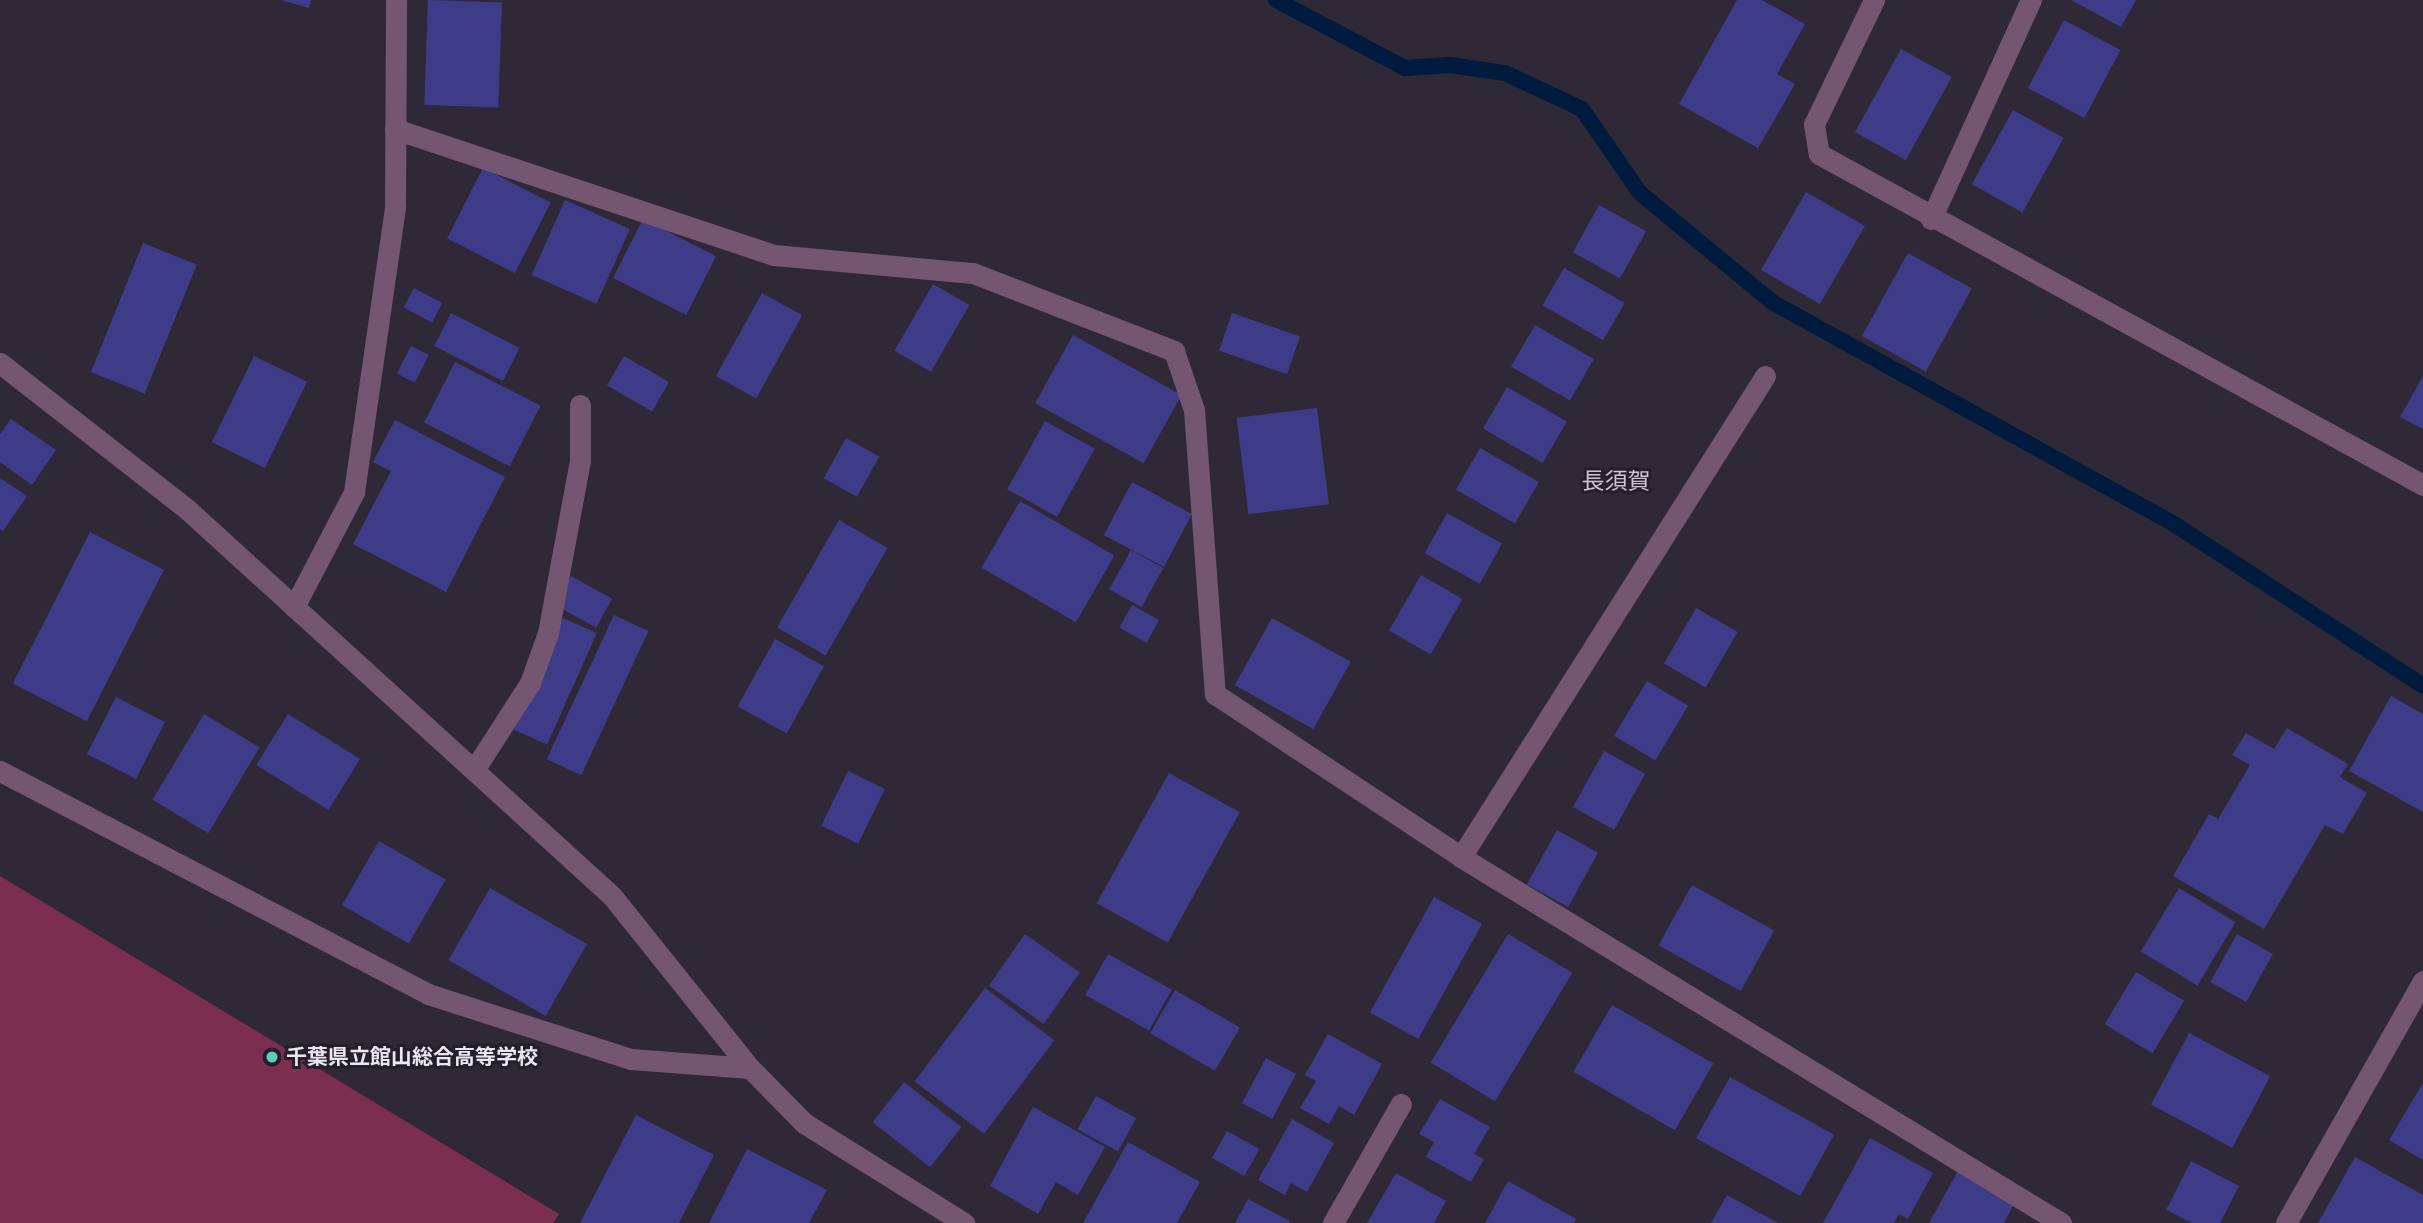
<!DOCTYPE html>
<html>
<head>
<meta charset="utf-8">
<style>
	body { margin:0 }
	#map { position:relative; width:2423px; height:1223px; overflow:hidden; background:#2f2837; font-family:"Fira Sans","Noto Sans JP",sans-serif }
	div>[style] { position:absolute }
	.green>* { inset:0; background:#7c2e50 }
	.stream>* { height:16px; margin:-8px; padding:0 8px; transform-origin:8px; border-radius:8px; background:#001b3d }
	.building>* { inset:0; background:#3e3c88; transform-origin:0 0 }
	.minor>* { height:21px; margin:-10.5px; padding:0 10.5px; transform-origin:10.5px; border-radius:10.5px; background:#745670 }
	.dots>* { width:19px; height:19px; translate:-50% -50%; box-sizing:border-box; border:4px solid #251e2d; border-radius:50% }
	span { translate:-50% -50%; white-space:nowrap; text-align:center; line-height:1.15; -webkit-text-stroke:6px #251e2d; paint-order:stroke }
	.poi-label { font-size:21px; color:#ebe7f1; font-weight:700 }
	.left { translate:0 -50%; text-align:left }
	.neighbourhood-label { font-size:23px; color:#ccc3d7 }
</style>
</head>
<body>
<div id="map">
	<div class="green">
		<i style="clip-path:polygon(0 876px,559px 1214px,553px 1223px,0 1223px)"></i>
	</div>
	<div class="stream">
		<i style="left:1276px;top:0;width:146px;rotate:27.8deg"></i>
		<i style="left:1405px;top:68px;width:45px;rotate:-3.8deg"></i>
		<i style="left:1450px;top:65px;width:56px;rotate:8.3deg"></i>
		<i style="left:1505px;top:73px;width:85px;rotate:25.1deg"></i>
		<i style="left:1582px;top:109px;width:102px;rotate:55.4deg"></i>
		<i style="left:1640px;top:193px;width:171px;rotate:39.5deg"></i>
		<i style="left:1772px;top:302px;width:463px;rotate:28.9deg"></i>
		<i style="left:2177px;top:526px;width:293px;rotate:33deg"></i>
	</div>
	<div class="building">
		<i style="clip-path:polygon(281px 0,311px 0,309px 8px)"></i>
		<i style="left:428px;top:0;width:74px;height:105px;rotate:2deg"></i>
		<i style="clip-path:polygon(1737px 0,1762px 0,1805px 24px,1777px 74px,1795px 84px,1758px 148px,1679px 104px)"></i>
		<i style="clip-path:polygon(2071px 0,2136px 0,2121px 27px)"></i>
		<i style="left:2064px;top:20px;width:64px;height:77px;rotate:28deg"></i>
		<i style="left:1901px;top:49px;width:58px;height:95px;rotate:29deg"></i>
		<i style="left:2013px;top:110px;width:58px;height:85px;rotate:29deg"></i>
		<i style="left:483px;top:168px;width:76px;height:79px;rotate:27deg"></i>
		<i style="left:1806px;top:192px;width:68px;height:90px;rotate:30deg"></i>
		<i style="left:565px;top:200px;width:71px;height:82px;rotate:24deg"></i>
		<i style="left:1599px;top:205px;width:54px;height:54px;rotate:29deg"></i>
		<i style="left:643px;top:219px;width:82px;height:66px;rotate:27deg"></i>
		<i style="left:143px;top:243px;width:58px;height:139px;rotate:22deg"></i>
		<i style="left:1908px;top:253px;width:73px;height:95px;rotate:29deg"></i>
		<i style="left:1564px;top:268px;width:70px;height:43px;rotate:30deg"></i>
		<i style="left:933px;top:284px;width:42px;height:77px;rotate:30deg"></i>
		<i style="left:414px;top:288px;width:32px;height:22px;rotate:28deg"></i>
		<i style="left:762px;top:293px;width:46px;height:95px;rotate:29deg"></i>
		<i style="left:451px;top:313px;width:77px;height:37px;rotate:27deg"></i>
		<i style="left:1232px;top:313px;width:72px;height:40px;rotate:19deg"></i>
		<i style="left:1535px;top:325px;width:68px;height:48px;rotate:30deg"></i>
		<i style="left:1073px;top:335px;width:124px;height:78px;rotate:29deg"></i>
		<i style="left:411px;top:346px;width:20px;height:31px;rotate:27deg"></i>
		<i style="left:254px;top:356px;width:59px;height:96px;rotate:26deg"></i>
		<i style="left:624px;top:356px;width:52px;height:34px;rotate:30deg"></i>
		<i style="left:455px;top:362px;width:96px;height:68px;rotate:27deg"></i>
		<i style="clip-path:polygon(2423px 376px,2423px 429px,2400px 417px)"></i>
		<i style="left:1507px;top:387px;width:69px;height:48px;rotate:30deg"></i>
		<i style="left:1317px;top:408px;width:97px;height:81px;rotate:83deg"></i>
		<i style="clip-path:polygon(11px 419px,56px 450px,32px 485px,0 462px,0 434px)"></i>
		<i style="clip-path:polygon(395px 420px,505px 477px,446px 592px,353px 544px,391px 471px,373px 462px)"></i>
		<i style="left:1045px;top:421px;width:57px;height:78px;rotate:29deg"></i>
		<i style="left:846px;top:438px;width:38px;height:46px;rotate:29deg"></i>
		<i style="left:1480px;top:448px;width:68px;height:48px;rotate:30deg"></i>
		<i style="clip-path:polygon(0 478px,27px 496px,3px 531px,0 529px)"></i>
		<i style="left:1132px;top:482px;width:68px;height:60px;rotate:28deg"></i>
		<i style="left:1020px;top:501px;width:109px;height:77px;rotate:30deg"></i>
		<i style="left:1447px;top:513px;width:63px;height:46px;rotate:29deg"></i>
		<i style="left:839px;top:520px;width:56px;height:124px;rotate:30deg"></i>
		<i style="left:90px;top:532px;width:83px;height:170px;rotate:27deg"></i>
		<i style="left:1131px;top:550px;width:37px;height:45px;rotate:29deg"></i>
		<i style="left:1421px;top:575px;width:48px;height:64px;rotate:30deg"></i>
		<i style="left:571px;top:576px;width:47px;height:33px;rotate:29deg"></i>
		<i style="left:1132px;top:605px;width:31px;height:26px;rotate:29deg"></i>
		<i style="left:1696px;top:608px;width:48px;height:64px;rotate:30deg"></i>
		<i style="left:614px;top:615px;width:38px;height:159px;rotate:25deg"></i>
		<i style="left:563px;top:618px;width:37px;height:122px;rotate:24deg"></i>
		<i style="left:1272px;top:618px;width:90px;height:77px;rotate:29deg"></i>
		<i style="left:775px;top:639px;width:56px;height:77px;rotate:29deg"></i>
		<i style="left:1647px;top:681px;width:48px;height:64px;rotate:31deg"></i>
		<i style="clip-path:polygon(2391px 696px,2423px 714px,2423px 812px,2349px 771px)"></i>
		<i style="left:116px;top:697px;width:55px;height:64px;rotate:27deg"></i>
		<i style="left:204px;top:714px;width:65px;height:100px;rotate:31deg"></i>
		<i style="left:288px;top:714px;width:85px;height:60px;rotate:32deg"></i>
		<i style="clip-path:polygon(2287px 728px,2348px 764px,2340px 777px,2367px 793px,2343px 834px,2325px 825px,2264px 929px,2173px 876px,2209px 814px,2218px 819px,2250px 765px,2232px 755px,2246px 733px,2274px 749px)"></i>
		<i style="left:1604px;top:751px;width:47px;height:64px;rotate:29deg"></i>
		<i style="left:848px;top:771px;width:41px;height:61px;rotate:26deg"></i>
		<i style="left:1169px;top:773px;width:81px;height:149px;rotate:29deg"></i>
		<i style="left:1557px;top:830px;width:47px;height:62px;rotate:29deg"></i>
		<i style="left:379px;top:841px;width:77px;height:74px;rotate:30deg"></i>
		<i style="left:1692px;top:885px;width:94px;height:69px;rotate:29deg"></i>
		<i style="left:490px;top:888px;width:112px;height:83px;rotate:30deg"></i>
		<i style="left:2179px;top:888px;width:66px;height:74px;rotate:31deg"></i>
		<i style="left:1434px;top:897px;width:55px;height:132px;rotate:29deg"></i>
		<i style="left:1025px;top:934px;width:67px;height:63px;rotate:35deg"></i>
		<i style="left:1508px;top:934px;width:75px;height:150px;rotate:31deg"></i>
		<i style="left:2237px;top:934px;width:41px;height:55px;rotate:29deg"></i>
		<i style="left:1108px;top:954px;width:73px;height:47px;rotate:29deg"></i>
		<i style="left:2136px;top:972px;width:56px;height:61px;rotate:31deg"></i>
		<i style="left:985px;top:988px;width:87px;height:117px;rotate:37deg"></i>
		<i style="left:1175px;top:990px;width:75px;height:50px;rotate:30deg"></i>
		<i style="left:1612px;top:1005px;width:117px;height:77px;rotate:30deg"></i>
		<i style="left:2189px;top:1033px;width:92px;height:81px;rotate:28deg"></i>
		<i style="clip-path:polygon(1328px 1034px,1382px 1064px,1354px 1115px,1339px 1106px,1329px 1124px,1300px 1108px,1316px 1081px,1305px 1075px)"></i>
		<i style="left:1266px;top:1058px;width:34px;height:51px;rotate:28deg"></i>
		<i style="left:1730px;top:1077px;width:119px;height:70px;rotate:29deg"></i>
		<i style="left:904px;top:1082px;width:73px;height:51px;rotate:38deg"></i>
		<i style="clip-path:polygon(2423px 1083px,2423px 1160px,2389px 1140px)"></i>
		<i style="left:1096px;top:1096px;width:46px;height:38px;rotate:29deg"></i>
		<i style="clip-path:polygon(1440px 1099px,1490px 1127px,1474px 1154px,1484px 1159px,1471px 1182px,1426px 1157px,1434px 1142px,1419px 1134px)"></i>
		<i style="clip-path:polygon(1033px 1107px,1105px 1147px,1078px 1195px,1056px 1182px,1038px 1214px,990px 1186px)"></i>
		<i style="clip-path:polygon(636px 1115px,714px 1155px,679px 1223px,580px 1223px)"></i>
		<i style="clip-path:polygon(1292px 1119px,1334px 1143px,1307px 1192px,1291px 1183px,1285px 1195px,1258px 1180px)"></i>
		<i style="left:1227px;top:1131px;width:37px;height:31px;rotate:29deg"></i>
		<i style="clip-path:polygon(1870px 1138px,1933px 1173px,1908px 1219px,1899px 1214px,1894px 1223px,1823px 1223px)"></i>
		<i style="clip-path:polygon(1128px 1142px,1200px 1182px,1177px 1223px,1083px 1223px)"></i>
		<i style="clip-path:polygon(747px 1149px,827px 1190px,809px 1223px,709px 1223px)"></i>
		<i style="clip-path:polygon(2355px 1157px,2423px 1195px,2423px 1223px,2318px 1223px)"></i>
		<i style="clip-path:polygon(2191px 1161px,2239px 1186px,2220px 1223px,2192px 1223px,2166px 1210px)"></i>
		<i style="clip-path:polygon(1959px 1169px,2016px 1200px,2004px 1223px,1929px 1223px)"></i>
		<i style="clip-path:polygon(1396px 1173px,1446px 1201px,1434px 1223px,1367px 1223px)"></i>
		<i style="clip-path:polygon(1508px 1181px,1576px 1219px,1574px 1223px,1485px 1223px)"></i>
		<i style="clip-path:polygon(1727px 1195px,1778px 1223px,1711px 1223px)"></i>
		<i style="clip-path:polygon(1248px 1199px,1290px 1221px,1289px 1223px,1235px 1223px)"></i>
	</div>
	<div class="minor">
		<i style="left:1874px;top:0;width:138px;rotate:115.8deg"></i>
		<i style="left:1814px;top:124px;width:30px;rotate:81deg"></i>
		<i style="left:1819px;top:154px;width:689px;rotate:28.72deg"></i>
		<i style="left:395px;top:129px;width:399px;rotate:18.4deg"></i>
		<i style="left:774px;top:255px;width:200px;rotate:5.2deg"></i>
		<i style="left:973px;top:273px;width:216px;rotate:21.2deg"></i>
		<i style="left:1174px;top:351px;width:62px;rotate:71.3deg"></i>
		<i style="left:1194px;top:410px;width:285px;rotate:85.8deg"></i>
		<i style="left:1215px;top:694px;width:295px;rotate:33.5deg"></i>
		<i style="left:1461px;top:857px;width:703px;rotate:31.38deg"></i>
		<i style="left:1931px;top:219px;width:241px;rotate:-65.5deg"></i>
		<i style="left:0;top:363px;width:239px;rotate:38deg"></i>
		<i style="left:188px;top:510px;width:573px;rotate:42.31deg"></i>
		<i style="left:612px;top:896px;width:221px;rotate:51.3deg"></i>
		<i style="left:750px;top:1068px;width:77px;rotate:45.5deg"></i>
		<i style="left:804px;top:1123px;width:189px;rotate:32deg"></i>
		<i style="left:294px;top:607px;width:130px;rotate:-62.4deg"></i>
		<i style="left:354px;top:492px;width:289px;rotate:-81.8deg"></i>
		<i style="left:395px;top:206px;width:206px;rotate:-89.7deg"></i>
		<i style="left:476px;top:767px;width:100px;rotate:-57.3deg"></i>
		<i style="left:530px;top:683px;width:53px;rotate:-70.2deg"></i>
		<i style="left:548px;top:633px;width:175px;rotate:-79.5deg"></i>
		<i style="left:580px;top:461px;width:56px;rotate:-90deg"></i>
		<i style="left:0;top:771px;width:483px;rotate:27.5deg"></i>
		<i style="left:428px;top:994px;width:213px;rotate:17.8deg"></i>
		<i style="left:631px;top:1059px;width:119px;rotate:4.3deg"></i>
		<i style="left:1461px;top:857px;width:569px;rotate:-57.71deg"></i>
		<i style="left:1333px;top:1223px;width:137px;rotate:-60.3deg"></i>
		<i style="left:2286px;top:1223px;width:278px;rotate:-60.5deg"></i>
	</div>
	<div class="dots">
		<i style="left:272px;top:1057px;background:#5dceb8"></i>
	</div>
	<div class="poi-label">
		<span class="left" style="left:286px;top:1057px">千葉県立館山総合高等学校</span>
	</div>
	<div class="neighbourhood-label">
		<span style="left:1616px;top:481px">長須賀</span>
	</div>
</div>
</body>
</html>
